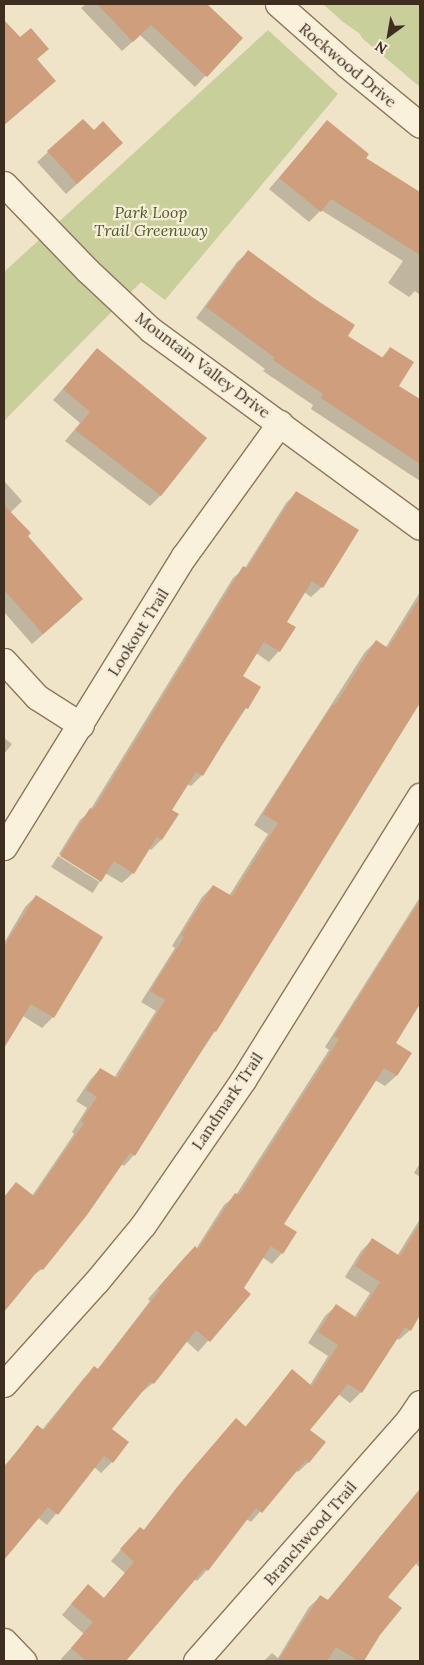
<!DOCTYPE html>
<html>
<head>
<meta charset="utf-8">
<style>
	body { margin:0 }
	#map { position:relative; width:424px; height:1665px; overflow:hidden; background:#f0e4c8; font-family:Lora,serif }
	div>[style] { position:absolute }
	.green>* { inset:0; background:#c9cf9b }
	.shadow>* { inset:0; background:#0003; transform-origin:0 0 }
	.building>* { inset:0; background:#cf9f7d }
	.roads { filter:drop-shadow(1px 0 #8d765c) drop-shadow(-1px 0 #8d765c) drop-shadow(0 1px #8d765c) drop-shadow(0 -1px #8d765c) }
	.minor>* { height:25px; margin:-12.5px; padding:0 12.5px; transform-origin:12.5px; border-radius:12.5px; background:#faf1dc }
	span { translate:-50% -50%; white-space:nowrap; text-align:center; line-height:1.15; -webkit-text-stroke:4.5px #f7eed8; paint-order:stroke }
	.street-label { font-size:16px; color:#3d2e20 }
	.park-label { font-size:16px; color:#4d5a26; font-style:italic }
	.frame { position:absolute; inset:0; border:5px solid #3d2e20; pointer-events:none }
	.north { position:absolute; left:364px; top:10px; width:50px; height:50px; -webkit-text-stroke:4px #f7eed8; paint-order:stroke; rotate:212deg; font-size:14px; font-weight:700; line-height:20px; text-align:center; color:#3d2e20 }
	.north::after { content:''; display:block; margin:auto; width:18px; height:22px; background:#3d2e20; clip-path:polygon(50% 0,100% 100%,50% 72%,0 100%) }
</style>
</head>
<body>
<div id="map">
	<div class="green">
		<i style="clip-path:polygon(323px 4px,420px 4px,420px 87px,363px 39px,359px 33px,343px 22px)"></i>
		<i style="clip-path:polygon(268px 30px,338px 94px,165px 300px,141px 282px,4px 421px,4px 272px)"></i>
	</div>
	<div class="shadow">
		<i style="clip-path:polygon(86px 4px,205px 4px,241px 38px,195px 87px,140px 35px,122px 51px,81px 8px)"></i>
		<i style="clip-path:polygon(4px 22px,20px 39px,48px 49px,36px 60px,44px 91px,4px 125px)"></i>
		<i style="clip-path:polygon(327px 122px,364px 158px,420px 198px,420px 295px,415px 291px,409px 297px,388px 283px,403px 261px,321px 210px,309px 222px,269px 189px)"></i>
		<i style="clip-path:polygon(94px 132px,110px 154px,66px 194px,37px 162px,48px 152px)"></i>
		<i style="clip-path:polygon(248px 252px,346px 336px,381px 358px,390px 349px,397px 386px,420px 401px,420px 481px,311px 409px,313px 405px,263px 371px,265px 369px,196px 318px,237px 262px)"></i>
		<i style="clip-path:polygon(97px 350px,161px 495px,150px 506px,65px 441px,80px 423px,53px 400px)"></i>
		<i style="clip-path:polygon(5px 482px,22px 501px,10px 513px,71px 610px,32px 644px,4px 612px)"></i>
		<i style="clip-path:polygon(296px 493px,322px 587px,311px 597px,304px 592px,285px 622px,279px 651px,269px 662px,256px 653px,241px 676px,260px 687px,202px 775px,191px 786px,187px 784px,171px 811px,161px 840px,151px 850px,148px 848px,133px 873px,122px 883px,105px 873px,99px 882px,99px 879px,59px 854px,80px 820px,89px 812px,233px 578px,245px 568px,286px 503px)"></i>
		<i style="clip-path:polygon(420px 592px,420px 702px,215px 1031px,134px 1155px,124px 1166px,121px 1164px,42px 1269px,30px 1278px,4px 1309px,4px 1197px,16px 1184px,32px 1196px,74px 1134px,72px 1132px,87px 1108px,76px 1101px,90px 1080px,100px 1069px,114px 1078px,156px 1011px,141px 1002px,175px 948px,172px 946px,202px 897px,213px 886px,229px 896px,268px 834px,254px 825px,365px 652px,376px 641px,386px 647px)"></i>
		<i style="clip-path:polygon(4px 738px,12px 744px,4px 754px)"></i>
		<i style="left:58px;top:856px;width:49px;height:13px;rotate:32deg"></i>
		<i style="clip-path:polygon(36px 896px,102px 937px,53px 1017px,42px 1028px,23px 1016px,4px 1041px,4px 943px,25px 907px)"></i>
		<i style="clip-path:polygon(420px 897px,420px 1004px,394px 1043px,410px 1053px,396px 1076px,385px 1086px,375px 1080px,283px 1225px,282px 1253px,272px 1264px,262px 1257px,242px 1289px,249px 1295px,198px 1352px,186px 1341px,153px 1383px,141px 1393px,111px 1429px,127px 1443px,112px 1462px,101px 1473px,94px 1467px,47px 1525px,37px 1517px,4px 1558px,4px 1466px,38px 1427px,42px 1430px,84px 1378px,95px 1368px,97px 1370px,150px 1301px,148px 1299px,184px 1258px,195px 1247px,196px 1249px,224px 1205px,236px 1195px,329px 1050px,325px 1047px)"></i>
		<i style="clip-path:polygon(420px 1163px,420px 1177px,414px 1173px)"></i>
		<i style="clip-path:polygon(420px 1219px,420px 1313px,410px 1330px,399px 1340px,396px 1338px,361px 1392px,350px 1403px,338px 1394px,308px 1430px,309px 1462px,298px 1472px,296px 1471px,251px 1522px,246px 1519px,207px 1570px,197px 1581px,194px 1579px,124px 1661px,63px 1661px,61px 1659px,84px 1634px,62px 1615px,78px 1596px,103px 1599px,125px 1573px,111px 1561px,130px 1539px,143px 1531px,177px 1487px,236px 1420px,245px 1427px,292px 1371px,310px 1385px,328px 1356px,308px 1343px,325px 1316px,336px 1306px,354px 1318px,370px 1293px,345px 1277px,361px 1251px,372px 1240px,397px 1256px)"></i>
		<i style="clip-path:polygon(420px 1489px,420px 1568px,415px 1563px,386px 1598px,379px 1634px,362px 1661px,331px 1661px,327px 1659px,326px 1661px,264px 1661px,272px 1653px,278px 1658px,309px 1607px,320px 1597px,327px 1601px)"></i>
	</div>
	<div class="building">
		<i style="clip-path:polygon(97px 4px,207px 4px,243px 38px,207px 77px,151px 25px,133px 42px)"></i>
		<i style="clip-path:polygon(4px 20px,20px 37px,31px 28px,49px 49px,37px 59px,56px 81px,4px 125px)"></i>
		<i style="clip-path:polygon(83px 119px,94px 130px,103px 121px,123px 143px,77px 184px,47px 151px)"></i>
		<i style="clip-path:polygon(327px 120px,369px 154px,366px 158px,420px 192px,420px 255px,331px 199px,321px 212px,279px 178px)"></i>
		<i style="clip-path:polygon(248px 250px,315px 299px,355px 325px,348px 336px,383px 358px,390px 347px,414px 362px,399px 386px,420px 399px,420px 464px,321px 398px,323px 394px,273px 360px,275px 358px,206px 307px)"></i>
		<i style="clip-path:polygon(97px 348px,207px 438px,161px 496px,75px 430px,90px 412px,63px 389px)"></i>
		<i style="clip-path:polygon(296px 491px,359px 530px,323px 588px,312px 581px,287px 622px,296px 627px,280px 652px,264px 642px,243px 676px,261px 687px,248px 709px,245px 708px,203px 776px,196px 772px,172px 810px,179px 814px,162px 840px,157px 837px,134px 874px,114px 861px,101px 882px,60px 856px,90px 808px,93px 810px,243px 566px,247px 568px)"></i>
		<i style="clip-path:polygon(4px 505px,31px 533px,28px 536px,83px 599px,43px 634px,4px 590px)"></i>
		<i style="clip-path:polygon(420px 597px,420px 703px,216px 1032px,214px 1031px,135px 1156px,130px 1153px,87px 1215px,43px 1270px,40px 1268px,4px 1312px,4px 1197px,16px 1182px,34px 1196px,84px 1123px,81px 1121px,97px 1097px,86px 1090px,100px 1068px,117px 1078px,165px 1000px,150px 991px,184px 937px,181px 935px,213px 885px,232px 896px,278px 823px,263px 814px,292px 767px,333px 704px,335px 705px,376px 640px,388px 648px)"></i>
		<i style="clip-path:polygon(36px 895px,103px 937px,54px 1018px,31px 1004px,4px 1048px,4px 946px)"></i>
		<i style="clip-path:polygon(420px 900px,420px 1004px,396px 1043px,412px 1053px,397px 1076px,384px 1068px,284px 1224px,297px 1232px,283px 1254px,271px 1246px,244px 1288px,251px 1294px,210px 1342px,196px 1330px,154px 1384px,150px 1382px,112px 1429px,129px 1442px,113px 1463px,104px 1456px,58px 1515px,48px 1507px,4px 1560px,4px 1468px,37px 1425px,44px 1430px,94px 1366px,98px 1369px,160px 1290px,158px 1288px,195px 1246px,198px 1249px,235px 1193px,239px 1195px,339px 1039px,334px 1036px)"></i>
		<i style="clip-path:polygon(420px 1223px,420px 1315px,411px 1331px,405px 1327px,362px 1393px,348px 1384px,310px 1430px,326px 1442px,309px 1463px,306px 1460px,262px 1513px,256px 1508px,208px 1571px,205px 1568px,126px 1661px,86px 1661px,71px 1648px,93px 1622px,71px 1604px,88px 1584px,104px 1598px,134px 1562px,120px 1549px,140px 1527px,144px 1530px,187px 1475px,236px 1418px,246px 1427px,292px 1369px,312px 1386px,338px 1345px,318px 1332px,336px 1304px,357px 1318px,380px 1282px,355px 1266px,372px 1238px,400px 1256px)"></i>
		<i style="clip-path:polygon(420px 1489px,420px 1559px,388px 1597px,402px 1608px,380px 1635px,364px 1661px,358px 1661px,336px 1647px,327px 1661px,278px 1661px,320px 1595px,328px 1600px)"></i>
	</div>
	<div class="roads">
		<div class="minor">
			<i style="left:278px;top:4px;width:92px;rotate:41.5deg"></i>
			<i style="left:347px;top:65px;width:94px;rotate:39.4deg"></i>
			<i style="left:4px;top:184px;width:120px;rotate:46deg"></i>
			<i style="left:87px;top:270px;width:88px;rotate:43.2deg"></i>
			<i style="left:151px;top:330px;width:333px;rotate:36.2deg"></i>
			<i style="left:4px;top:661px;width:49px;rotate:47.5deg"></i>
			<i style="left:37px;top:697px;width:52px;rotate:32.5deg"></i>
			<i style="left:4px;top:847px;width:342px;rotate:-58.3deg"></i>
			<i style="left:184px;top:556px;width:164px;rotate:-54.2deg"></i>
			<i style="left:4px;top:1384px;width:137px;rotate:-48deg"></i>
			<i style="left:96px;top:1282px;width:74px;rotate:-50.5deg"></i>
			<i style="left:143px;top:1225px;width:176px;rotate:-55.4deg"></i>
			<i style="left:243px;top:1080px;width:335px;rotate:-58.1deg"></i>
			<i style="left:4px;top:1641px;width:28px;rotate:46deg"></i>
			<i style="left:196px;top:1661px;width:319px;rotate:-48.6deg"></i>
			<i style="left:407px;top:1422px;width:23px;rotate:-56deg"></i>
		</div>
	</div>
	<div class="street-label">
		<span style="left:348px;top:65px;rotate:40deg">Rockwood Drive</span>
		<span style="left:203px;top:365px;rotate:37deg">Mountain Valley Drive</span>
		<span style="left:138px;top:632px;rotate:-58deg">Lookout Trail</span>
		<span style="left:227px;top:1101px;rotate:-56deg">Landmark Trail</span>
		<span style="left:310px;top:1533px;rotate:-49deg">Branchwood Trail</span>
	</div>
	<div class="park-label">
		<span style="left:151px;top:221px">Park Loop<br>Trail Greenway</span>
	</div>
	<div class="frame"></div>
	<div class="north">N</div>
</div>
</body>
</html>
